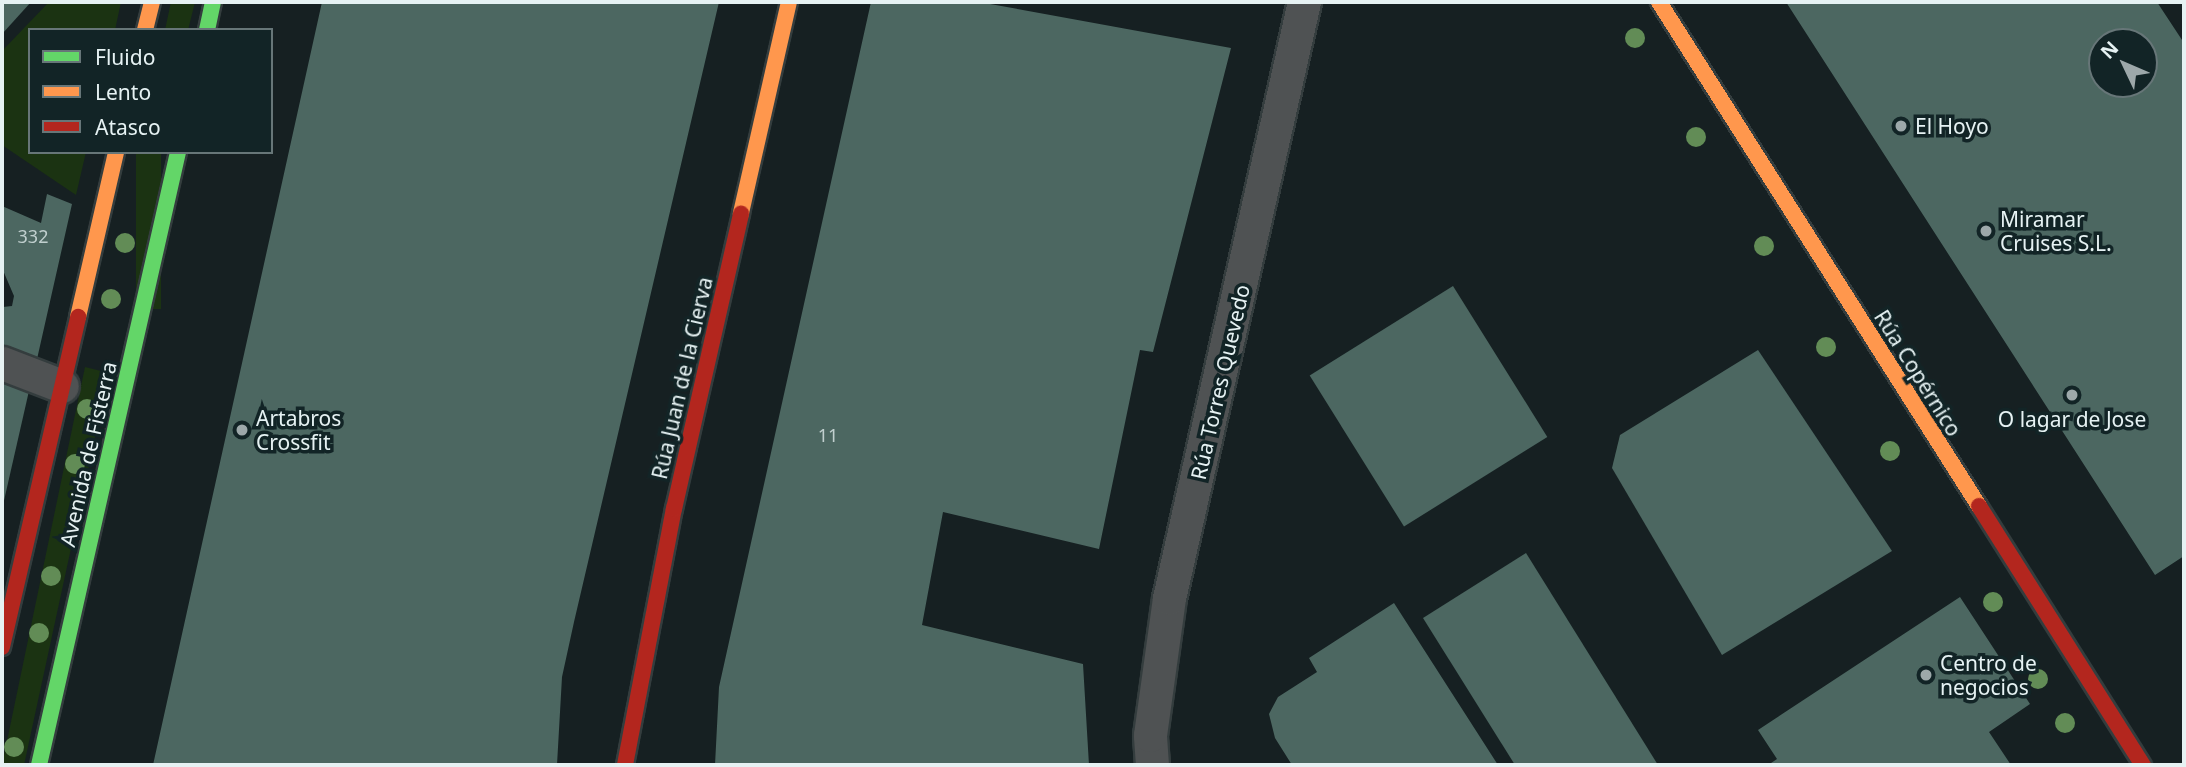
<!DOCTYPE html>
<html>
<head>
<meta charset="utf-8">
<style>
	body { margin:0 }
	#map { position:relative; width:2186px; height:767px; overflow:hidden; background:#162022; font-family:"Noto Sans",sans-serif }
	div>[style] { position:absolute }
	.green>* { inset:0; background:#1b3312; transform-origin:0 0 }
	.building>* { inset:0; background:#4c6761; transform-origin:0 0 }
	.roads { filter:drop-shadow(2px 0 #343d3e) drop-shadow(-2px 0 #343d3e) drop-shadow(0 2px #343d3e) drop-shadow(0 -2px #343d3e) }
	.street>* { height:33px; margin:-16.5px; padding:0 16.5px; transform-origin:16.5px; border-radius:16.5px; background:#4f5253 }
	.fast>* { height:16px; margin:-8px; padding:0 8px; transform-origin:8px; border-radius:8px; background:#63d668 }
	.slow>* { height:16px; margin:-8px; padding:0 8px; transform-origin:8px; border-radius:8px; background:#ff974d }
	.jam>* { height:16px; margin:-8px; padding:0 8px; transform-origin:8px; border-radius:8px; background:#b3261e }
	.trees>* { width:20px; height:20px; margin:-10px; border-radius:50%; background:#628c56 }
	.dots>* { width:19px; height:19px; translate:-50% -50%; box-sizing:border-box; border:4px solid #122426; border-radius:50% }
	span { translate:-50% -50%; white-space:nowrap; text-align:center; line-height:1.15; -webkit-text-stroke:7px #122426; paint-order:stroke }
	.number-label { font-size:18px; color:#c0cfce }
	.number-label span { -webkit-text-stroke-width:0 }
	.poi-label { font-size:21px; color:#e6f2f3 }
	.left { translate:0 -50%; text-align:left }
	.street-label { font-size:21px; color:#e6f2f3 }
	.frame { position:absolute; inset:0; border:4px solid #e6f2f3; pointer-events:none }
	.legend { position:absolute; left:28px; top:28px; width:245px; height:126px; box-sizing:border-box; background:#122426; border:2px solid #677678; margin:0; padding:9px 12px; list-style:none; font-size:21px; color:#e6f2f3 }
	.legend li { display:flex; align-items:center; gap:14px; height:35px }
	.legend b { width:35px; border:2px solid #677678 }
	.north { position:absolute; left:2088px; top:28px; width:70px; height:70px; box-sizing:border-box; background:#122426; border:2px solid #677678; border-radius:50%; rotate:314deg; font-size:19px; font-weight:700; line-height:28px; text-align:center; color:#e6f2f3 }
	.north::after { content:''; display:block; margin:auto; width:24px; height:32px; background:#9da8aa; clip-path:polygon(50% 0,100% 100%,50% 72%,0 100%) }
</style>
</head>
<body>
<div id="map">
	<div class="green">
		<i style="clip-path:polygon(49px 2px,121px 2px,115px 30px,30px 30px,30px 152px,86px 152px,76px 195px,2px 145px,2px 51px)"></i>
		<i style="clip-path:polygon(171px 2px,195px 2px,188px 30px,165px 30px)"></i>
		<i style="left:136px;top:152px;width:25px;height:157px"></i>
		<i style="clip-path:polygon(85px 367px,109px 373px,24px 765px,2px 765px)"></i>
	</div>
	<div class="building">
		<i style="clip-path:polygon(2px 2px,31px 2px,2px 34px)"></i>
		<i style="clip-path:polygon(322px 2px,719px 2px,574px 622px,562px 677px,557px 765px,153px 765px)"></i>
		<i style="clip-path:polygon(871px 2px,979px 2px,1231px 48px,1153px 352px,1140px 350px,1099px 549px,943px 512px,922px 625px,1083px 664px,1089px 765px,715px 765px,719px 687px)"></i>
		<i style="clip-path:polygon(evenodd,1786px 2px,2157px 2px,2184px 43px,2184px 556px,2155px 575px,1786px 2px,2102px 42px,2144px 42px,2144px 84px,2102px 84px,2102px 42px)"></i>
		<i style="clip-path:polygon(47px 194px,72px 204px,35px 368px,2px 354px,3px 307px,12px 306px,14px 296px,2px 268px,2px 206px,41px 223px)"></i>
		<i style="left:1453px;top:286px;width:178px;height:169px;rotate:58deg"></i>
		<i style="clip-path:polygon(1758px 350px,1892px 551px,1722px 655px,1612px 468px,1620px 435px)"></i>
		<i style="clip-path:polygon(2px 370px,31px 382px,3px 505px,2px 504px)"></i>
		<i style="clip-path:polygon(1526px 553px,1658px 765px,1515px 765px,1423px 618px)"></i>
		<i style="clip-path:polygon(1960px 597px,2030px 704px,1989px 732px,2011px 765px,1768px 765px,1777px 759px,1758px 730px)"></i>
		<i style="clip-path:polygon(1394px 603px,1498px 765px,1292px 765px,1275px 738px,1269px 714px,1278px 697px,1317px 672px,1309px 658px)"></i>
	</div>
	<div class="roads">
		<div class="street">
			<i style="left:2px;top:363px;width:64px;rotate:21deg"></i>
			<i style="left:1152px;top:765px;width:30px;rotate:-94deg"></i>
			<i style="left:1150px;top:735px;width:138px;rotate:-82.1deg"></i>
			<i style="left:1169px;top:598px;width:611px;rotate:-77.24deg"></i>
		</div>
		<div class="fast">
			<i style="left:207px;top:30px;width:29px;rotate:-78deg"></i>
			<i style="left:39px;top:765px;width:629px;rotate:-77.22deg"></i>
		</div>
		<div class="slow">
			<i style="left:1659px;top:2px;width:597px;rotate:57.59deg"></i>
			<i style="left:145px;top:30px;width:29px;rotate:-76deg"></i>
			<i style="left:741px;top:213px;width:216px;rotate:-77.2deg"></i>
			<i style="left:78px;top:317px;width:169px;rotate:-77deg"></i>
		</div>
		<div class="jam">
			<i style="left:1979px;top:506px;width:307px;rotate:57.7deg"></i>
			<i style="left:2px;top:647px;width:339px;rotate:-77deg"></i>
			<i style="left:625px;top:765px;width:261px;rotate:-79.2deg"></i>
			<i style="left:674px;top:509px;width:303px;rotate:-77.2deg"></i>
		</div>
	</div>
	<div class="trees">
		<i style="left:1635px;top:38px"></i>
		<i style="left:1696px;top:137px"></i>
		<i style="left:125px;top:243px"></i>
		<i style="left:1764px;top:246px"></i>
		<i style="left:111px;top:299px"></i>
		<i style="left:1826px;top:347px"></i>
		<i style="left:87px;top:409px"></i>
		<i style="left:1890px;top:451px"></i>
		<i style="left:75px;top:464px"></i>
		<i style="left:51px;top:576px"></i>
		<i style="left:1993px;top:602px"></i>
		<i style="left:39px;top:633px"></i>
		<i style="left:2038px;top:679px"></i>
		<i style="left:2065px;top:723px"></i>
		<i style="left:14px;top:747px"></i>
	</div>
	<div class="dots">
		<i style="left:1901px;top:126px;background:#9da8aa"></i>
		<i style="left:1986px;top:231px;background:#9da8aa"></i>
		<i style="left:2072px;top:395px;background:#9da8aa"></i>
		<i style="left:242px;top:430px;background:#9da8aa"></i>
		<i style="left:1926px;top:675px;background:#9da8aa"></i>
	</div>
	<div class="number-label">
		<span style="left:33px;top:236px">332</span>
		<span style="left:828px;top:435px">11</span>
	</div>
	<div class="poi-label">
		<span class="left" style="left:1915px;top:126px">El Hoyo</span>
		<span class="left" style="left:2000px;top:231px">Miramar<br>Cruises S.L.</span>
		<span class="left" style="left:256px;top:430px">Artabros<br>Crossfit</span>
		<span style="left:2072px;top:419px">O lagar de Jose</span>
		<span class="left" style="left:1940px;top:675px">Centro de<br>negocios</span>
	</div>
	<div class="street-label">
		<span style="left:1918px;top:373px;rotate:58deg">Rúa Copérnico</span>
		<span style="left:682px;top:378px;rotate:-77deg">Rúa Juan de la Cierva</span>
		<span style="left:1220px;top:382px;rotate:-77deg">Rúa Torres Quevedo</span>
		<span style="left:88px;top:454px;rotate:-77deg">Avenida de Fisterra</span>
	</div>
	<div class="frame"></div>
	<ul class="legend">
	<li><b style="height:9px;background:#63d668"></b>Fluido</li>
	<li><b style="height:9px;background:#ff974d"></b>Lento</li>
	<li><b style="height:9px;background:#b3261e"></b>Atasco</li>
	</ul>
	<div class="north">N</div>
</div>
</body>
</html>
